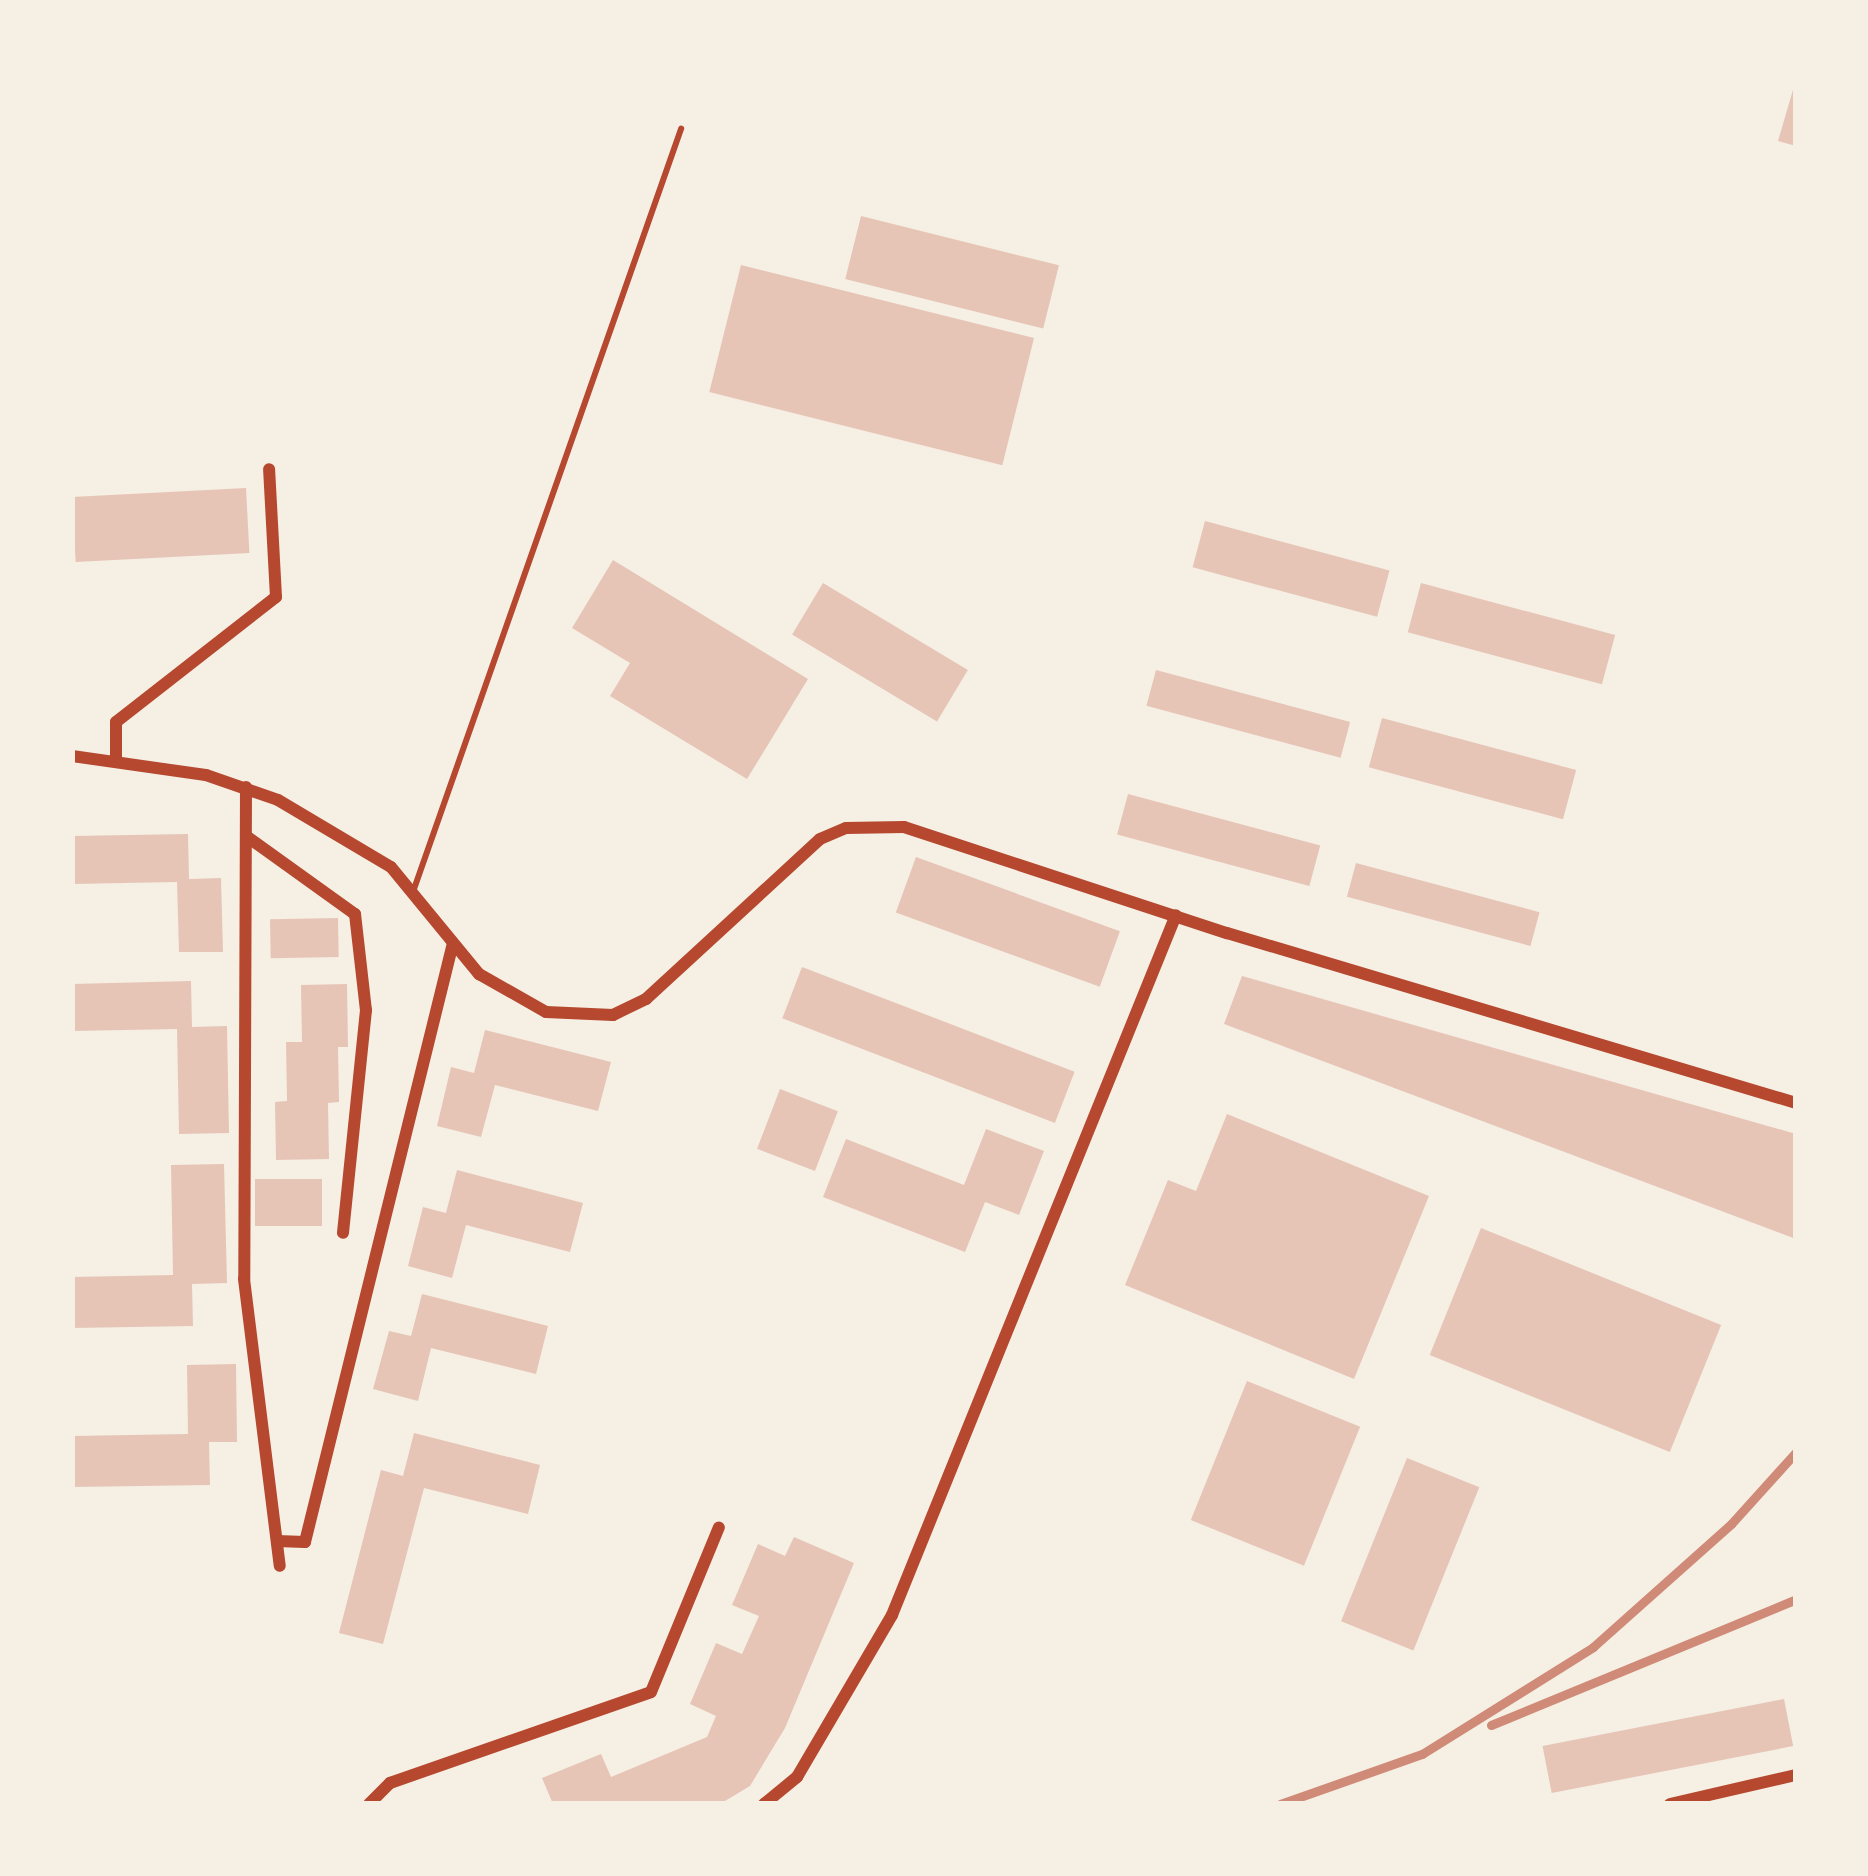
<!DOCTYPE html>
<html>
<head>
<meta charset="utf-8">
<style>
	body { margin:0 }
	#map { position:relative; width:1868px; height:1876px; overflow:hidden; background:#f6efe4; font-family:Bitter,serif }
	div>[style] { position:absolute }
	.building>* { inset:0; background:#e6c5b7; transform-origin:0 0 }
	.service>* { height:6px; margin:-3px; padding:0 3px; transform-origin:3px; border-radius:3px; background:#b5482f }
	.minor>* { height:12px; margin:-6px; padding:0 6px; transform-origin:6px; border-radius:6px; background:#b5482f }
	.rail>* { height:9px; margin:-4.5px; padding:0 4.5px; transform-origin:4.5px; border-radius:4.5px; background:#cf8b77 }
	span { translate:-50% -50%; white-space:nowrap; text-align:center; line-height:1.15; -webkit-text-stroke:12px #f6efe4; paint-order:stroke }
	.frame { position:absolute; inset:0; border:75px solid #f6efe4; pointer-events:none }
</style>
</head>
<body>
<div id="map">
	<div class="building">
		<i style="clip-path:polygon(1795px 83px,1796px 84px,1796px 146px,1778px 141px)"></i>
		<i style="left:861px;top:216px;width:204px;height:65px;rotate:14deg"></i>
		<i style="left:741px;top:265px;width:302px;height:131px;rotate:14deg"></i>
		<i style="left:246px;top:488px;width:65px;height:174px;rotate:87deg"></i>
		<i style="left:1205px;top:521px;width:191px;height:48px;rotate:15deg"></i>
		<i style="clip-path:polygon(613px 560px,808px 679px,747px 779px,610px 696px,630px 663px,572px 628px)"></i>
		<i style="left:823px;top:583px;width:169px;height:60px;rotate:31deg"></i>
		<i style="left:1421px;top:583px;width:201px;height:51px;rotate:15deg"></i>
		<i style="left:1156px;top:670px;width:201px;height:37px;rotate:15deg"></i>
		<i style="left:1382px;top:718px;width:201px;height:51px;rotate:15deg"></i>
		<i style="left:1128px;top:794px;width:199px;height:42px;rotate:15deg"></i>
		<i style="clip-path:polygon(188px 834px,189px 879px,221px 878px,223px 952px,179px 952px,177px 882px,72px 884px,72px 836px)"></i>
		<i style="left:916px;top:857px;width:217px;height:59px;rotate:20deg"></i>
		<i style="left:1356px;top:863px;width:190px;height:35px;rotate:15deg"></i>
		<i style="left:338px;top:918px;width:39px;height:68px;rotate:89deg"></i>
		<i style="left:802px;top:967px;width:292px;height:55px;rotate:21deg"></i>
		<i style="clip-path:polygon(1242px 976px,1796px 1134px,1796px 1239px,1224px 1024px)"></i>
		<i style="clip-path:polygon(191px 981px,192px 1027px,227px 1026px,229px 1133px,179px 1134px,177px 1029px,72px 1031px,72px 984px)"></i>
		<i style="clip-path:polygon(347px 984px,348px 1047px,338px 1047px,339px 1102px,328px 1103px,329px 1159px,276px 1160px,275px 1102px,287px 1101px,286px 1042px,302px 1042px,301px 985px)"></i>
		<i style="clip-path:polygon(485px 1030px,611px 1062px,598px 1111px,495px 1085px,481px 1137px,437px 1126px,451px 1067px,474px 1073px)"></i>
		<i style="left:780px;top:1089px;width:62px;height:64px;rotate:21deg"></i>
		<i style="clip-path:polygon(1227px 1114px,1429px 1196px,1354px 1379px,1125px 1285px,1168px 1180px,1196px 1191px)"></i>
		<i style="clip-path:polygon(986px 1129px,1044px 1151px,1019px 1215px,985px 1202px,965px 1252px,823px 1197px,846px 1139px,964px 1185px)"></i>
		<i style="clip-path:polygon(224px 1164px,227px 1283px,192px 1284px,193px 1326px,72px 1328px,72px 1277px,173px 1275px,171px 1165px)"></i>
		<i style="clip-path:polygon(457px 1170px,583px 1203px,570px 1252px,466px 1225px,452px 1278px,408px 1266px,423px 1207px,446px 1213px)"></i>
		<i style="left:322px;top:1179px;width:47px;height:67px;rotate:90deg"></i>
		<i style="left:1481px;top:1228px;width:259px;height:137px;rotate:22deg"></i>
		<i style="clip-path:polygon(422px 1294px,548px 1326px,536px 1374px,431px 1348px,418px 1401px,373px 1389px,389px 1331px,411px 1336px)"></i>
		<i style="clip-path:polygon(236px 1364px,237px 1442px,209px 1442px,210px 1485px,72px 1487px,72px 1436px,188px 1434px,187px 1365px)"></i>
		<i style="left:1247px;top:1381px;width:122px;height:150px;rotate:22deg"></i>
		<i style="clip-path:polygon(414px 1433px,540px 1465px,528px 1514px,424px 1488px,383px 1644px,339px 1633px,381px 1470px,403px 1476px)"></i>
		<i style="left:1407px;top:1458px;width:78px;height:176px;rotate:22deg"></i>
		<i style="clip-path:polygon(794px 1537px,854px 1563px,785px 1728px,750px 1786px,720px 1804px,553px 1804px,542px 1778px,601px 1754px,611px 1777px,707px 1737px,716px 1716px,690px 1704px,716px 1643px,742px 1654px,759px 1616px,732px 1605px,758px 1544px,785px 1556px)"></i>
		<i style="left:1784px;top:1699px;width:48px;height:246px;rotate:79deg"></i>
	</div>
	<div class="service">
		<i style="left:414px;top:889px;width:806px;rotate:-70.64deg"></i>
	</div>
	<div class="minor">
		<i style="left:72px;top:756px;width:135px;rotate:8.1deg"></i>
		<i style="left:206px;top:775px;width:76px;rotate:19.1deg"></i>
		<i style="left:278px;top:800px;width:131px;rotate:30.7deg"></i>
		<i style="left:391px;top:867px;width:139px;rotate:50.6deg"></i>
		<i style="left:479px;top:974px;width:77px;rotate:29.6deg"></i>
		<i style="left:546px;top:1012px;width:67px;rotate:2.6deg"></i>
		<i style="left:613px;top:1015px;width:37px;rotate:-26deg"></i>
		<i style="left:646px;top:999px;width:236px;rotate:-42.6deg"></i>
		<i style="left:820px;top:839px;width:28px;rotate:-23deg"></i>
		<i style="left:846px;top:828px;width:58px;rotate:-1deg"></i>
		<i style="left:904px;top:827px;width:340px;rotate:18.2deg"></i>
		<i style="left:1227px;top:933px;width:594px;rotate:16.63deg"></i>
		<i style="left:116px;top:760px;width:38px;rotate:-90deg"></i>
		<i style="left:116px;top:722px;width:203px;rotate:-38deg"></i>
		<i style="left:276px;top:597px;width:128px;rotate:-93.1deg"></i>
		<i style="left:246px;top:787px;width:492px;rotate:90.2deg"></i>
		<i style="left:244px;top:1279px;width:289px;rotate:82.9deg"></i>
		<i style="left:246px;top:836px;width:134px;rotate:35.6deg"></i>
		<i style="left:355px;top:914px;width:97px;rotate:83.5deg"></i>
		<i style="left:366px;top:1010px;width:224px;rotate:95.9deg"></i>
		<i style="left:277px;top:1541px;width:28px;rotate:2deg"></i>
		<i style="left:305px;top:1542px;width:617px;rotate:-76.12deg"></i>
		<i style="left:369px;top:1804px;width:30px;rotate:-45deg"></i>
		<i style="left:390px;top:1783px;width:276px;rotate:-19.2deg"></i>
		<i style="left:651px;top:1692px;width:178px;rotate:-67.6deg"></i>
		<i style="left:764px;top:1804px;width:43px;rotate:-39.3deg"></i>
		<i style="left:797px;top:1777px;width:188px;rotate:-59.6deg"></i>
		<i style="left:892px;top:1615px;width:755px;rotate:-67.92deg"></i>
		<i style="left:1670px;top:1804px;width:129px;rotate:-13deg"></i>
	</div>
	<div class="rail">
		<i style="left:1491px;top:1725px;width:330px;rotate:-22.4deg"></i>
		<i style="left:1280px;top:1804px;width:151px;rotate:-19.4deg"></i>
		<i style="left:1422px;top:1754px;width:202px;rotate:-32deg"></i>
		<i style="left:1593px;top:1647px;width:185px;rotate:-41.7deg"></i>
		<i style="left:1731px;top:1524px;width:97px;rotate:-47.9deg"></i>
	</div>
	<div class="frame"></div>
</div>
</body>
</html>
